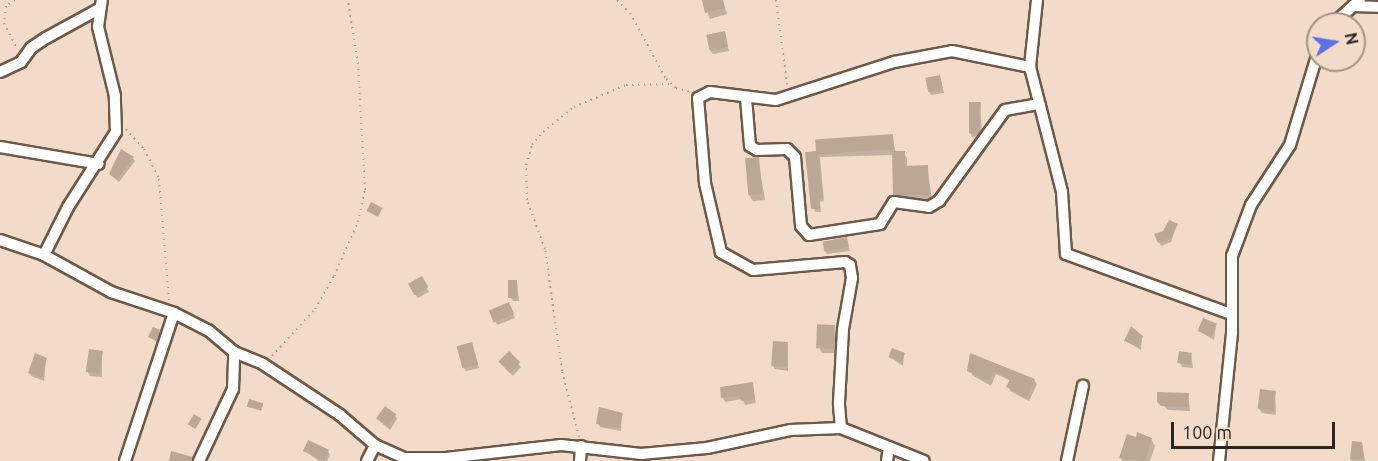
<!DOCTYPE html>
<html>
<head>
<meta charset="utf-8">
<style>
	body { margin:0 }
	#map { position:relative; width:1378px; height:461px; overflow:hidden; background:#f2dbc9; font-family:Ubuntu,sans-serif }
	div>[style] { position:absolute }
	.shadow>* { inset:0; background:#0003; transform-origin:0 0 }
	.building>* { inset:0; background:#bca795; transform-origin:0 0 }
	.path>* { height:2px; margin-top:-1px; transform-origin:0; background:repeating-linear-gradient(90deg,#b19e90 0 1.5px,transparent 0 6px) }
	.roads { filter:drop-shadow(2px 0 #6c5949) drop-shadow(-2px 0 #6c5949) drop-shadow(0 2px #6c5949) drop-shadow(0 -2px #6c5949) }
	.minor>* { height:10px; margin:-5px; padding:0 5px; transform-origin:5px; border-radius:5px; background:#fff }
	span { translate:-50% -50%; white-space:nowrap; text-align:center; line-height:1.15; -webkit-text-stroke:4.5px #f2dbc9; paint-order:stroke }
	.north { position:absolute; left:1306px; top:12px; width:60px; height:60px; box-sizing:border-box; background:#f2dbc9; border:2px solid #a39285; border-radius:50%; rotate:78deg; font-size:16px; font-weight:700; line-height:24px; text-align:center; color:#2d251e }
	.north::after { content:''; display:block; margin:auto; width:21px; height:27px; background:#5c70e7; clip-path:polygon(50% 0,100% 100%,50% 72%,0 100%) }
	.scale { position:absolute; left:1171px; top:422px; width:164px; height:27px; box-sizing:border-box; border:3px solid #2d251e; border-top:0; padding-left:8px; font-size:18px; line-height:21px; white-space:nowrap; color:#2d251e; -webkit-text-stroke:4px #f2dbc9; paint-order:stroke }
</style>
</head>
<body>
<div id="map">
	<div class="shadow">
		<i style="clip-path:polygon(703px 0,723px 0,727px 14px,710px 19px)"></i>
		<i style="clip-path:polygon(724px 33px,729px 51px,713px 54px,710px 50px)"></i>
		<i style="clip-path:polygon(940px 77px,944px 93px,931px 95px,929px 91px)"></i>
		<i style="clip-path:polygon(980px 103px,982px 135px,972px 137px,970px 133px)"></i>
		<i style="clip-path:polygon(892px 136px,896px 153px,904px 153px,907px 158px,907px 167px,927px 166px,932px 200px,897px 200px,893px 155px,820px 157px,824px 201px,820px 202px,821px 212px,815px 212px,807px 153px)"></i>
		<i style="clip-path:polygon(133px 158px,135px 161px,119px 182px,111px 174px)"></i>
		<i style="clip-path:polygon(758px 159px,765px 200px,753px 201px,749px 195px)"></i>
		<i style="clip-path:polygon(1177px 225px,1171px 242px,1161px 246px,1156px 235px)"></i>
		<i style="clip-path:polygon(846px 238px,850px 251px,827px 254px,825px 250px)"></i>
		<i style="left:421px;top:278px;width:16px;height:13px;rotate:60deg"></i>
		<i style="clip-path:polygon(517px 281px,519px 301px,513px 301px,510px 297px)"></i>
		<i style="clip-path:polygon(510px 308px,515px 318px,497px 325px,490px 311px)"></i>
		<i style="clip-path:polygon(1216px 325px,1214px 340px,1199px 331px)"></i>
		<i style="clip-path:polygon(834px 327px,836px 353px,822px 353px,820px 349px)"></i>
		<i style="clip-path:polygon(159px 331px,162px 336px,159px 344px,150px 337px)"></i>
		<i style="clip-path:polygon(1142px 337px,1141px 350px,1126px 341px)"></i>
		<i style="clip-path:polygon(472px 344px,479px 368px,466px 371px,463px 367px)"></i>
		<i style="clip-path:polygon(788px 344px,788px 371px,775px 369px,772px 365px)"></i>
		<i style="clip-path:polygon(102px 352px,102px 377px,90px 376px,88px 372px)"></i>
		<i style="clip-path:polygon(509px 353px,521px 367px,513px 376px,503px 365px)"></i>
		<i style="clip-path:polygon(1191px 354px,1193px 368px,1182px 367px,1180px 363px)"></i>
		<i style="clip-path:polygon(904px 355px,903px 366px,890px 357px)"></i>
		<i style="clip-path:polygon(971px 355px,1034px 380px,1037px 384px,1029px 401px,1010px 391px,1011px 381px,996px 374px,991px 386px,972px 375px)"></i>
		<i style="clip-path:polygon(46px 359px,44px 381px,31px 376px,30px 373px)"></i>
		<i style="clip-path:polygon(752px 384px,756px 403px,745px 405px,742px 399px,725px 402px,723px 398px)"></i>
		<i style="clip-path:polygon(1275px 392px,1276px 415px,1262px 413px,1259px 409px)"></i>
		<i style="clip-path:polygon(1188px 395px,1190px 411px,1168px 410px,1159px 401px)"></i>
		<i style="clip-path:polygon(395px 415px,397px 419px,390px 430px,377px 419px)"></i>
		<i style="clip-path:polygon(622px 415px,621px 431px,600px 427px,598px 423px)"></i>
		<i style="clip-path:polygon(1137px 439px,1151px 439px,1155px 446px,1150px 461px,1122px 461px,1121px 458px)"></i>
		<i style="clip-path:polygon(1354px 442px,1362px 444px,1365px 461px,1352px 461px)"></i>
		<i style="clip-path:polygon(305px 451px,328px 451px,330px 455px,327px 461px,319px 461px)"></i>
	</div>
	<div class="building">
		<i style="clip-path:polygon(702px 0,722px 0,725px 8px,705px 13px)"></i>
		<i style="left:725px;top:31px;width:16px;height:19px;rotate:79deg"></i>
		<i style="left:940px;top:75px;width:14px;height:15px;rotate:78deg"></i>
		<i style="clip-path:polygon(969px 102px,981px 102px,979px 134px,969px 133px)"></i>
		<i style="left:893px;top:134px;width:15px;height:78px;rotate:86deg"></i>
		<i style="clip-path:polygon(121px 149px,134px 157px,117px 180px,109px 174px)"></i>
		<i style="clip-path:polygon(818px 151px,823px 198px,819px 198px,820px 209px,811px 209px,805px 152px)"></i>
		<i style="clip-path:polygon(892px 151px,905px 151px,905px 166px,928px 165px,929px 195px,893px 195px)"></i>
		<i style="left:759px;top:157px;width:37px;height:14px;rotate:85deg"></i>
		<i style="left:371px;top:202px;width:13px;height:10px;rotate:27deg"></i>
		<i style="clip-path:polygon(1169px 220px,1178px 224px,1170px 238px,1158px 243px,1154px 234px,1163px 231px)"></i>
		<i style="left:847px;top:237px;width:10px;height:25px;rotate:79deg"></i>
		<i style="left:422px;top:276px;width:13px;height:16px;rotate:61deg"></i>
		<i style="left:508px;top:280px;width:9px;height:18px"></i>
		<i style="left:509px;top:302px;width:13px;height:22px;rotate:67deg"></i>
		<i style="left:1203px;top:318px;width:15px;height:14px;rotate:23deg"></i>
		<i style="left:835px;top:325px;width:24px;height:18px;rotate:92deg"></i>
		<i style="clip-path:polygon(1131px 326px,1143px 336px,1139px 347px,1124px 341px)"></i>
		<i style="clip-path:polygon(153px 327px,160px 330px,157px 341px,148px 337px)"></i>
		<i style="left:773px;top:341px;width:15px;height:25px;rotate:4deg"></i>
		<i style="left:472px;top:342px;width:23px;height:16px;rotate:75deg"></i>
		<i style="left:892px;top:348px;width:14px;height:10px;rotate:21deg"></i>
		<i style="left:89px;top:349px;width:14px;height:23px;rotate:8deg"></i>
		<i style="left:509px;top:351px;width:16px;height:15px;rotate:45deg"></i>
		<i style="left:1179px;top:351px;width:13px;height:12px;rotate:9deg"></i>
		<i style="clip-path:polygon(35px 353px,47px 358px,42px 378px,28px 373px)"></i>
		<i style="clip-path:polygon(970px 353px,1035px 379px,1027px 398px,1006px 387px,1010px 379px,993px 371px,989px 382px,967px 371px)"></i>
		<i style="clip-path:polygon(753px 382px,755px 399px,741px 401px,740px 396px,721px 398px,720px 387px)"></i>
		<i style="left:1260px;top:389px;width:16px;height:20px;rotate:7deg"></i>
		<i style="clip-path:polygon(1157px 392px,1189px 393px,1188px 407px,1161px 406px,1157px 402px)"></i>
		<i style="left:249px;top:399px;width:15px;height:8px;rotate:16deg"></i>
		<i style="left:385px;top:406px;width:14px;height:15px;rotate:36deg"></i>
		<i style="clip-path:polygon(599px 407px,623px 413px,619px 428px,596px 424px)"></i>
		<i style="left:194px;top:414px;width:9px;height:12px;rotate:32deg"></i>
		<i style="clip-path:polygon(1137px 432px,1152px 438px,1145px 461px,1119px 458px,1127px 434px,1136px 437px)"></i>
		<i style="left:308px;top:440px;width:23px;height:12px;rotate:25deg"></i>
		<i style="clip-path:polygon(1352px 441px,1362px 442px,1364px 459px,1350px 460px)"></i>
		<i style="clip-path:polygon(171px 451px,193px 457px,192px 461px,169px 461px)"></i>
	</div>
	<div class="path">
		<i style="left:15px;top:0;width:11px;rotate:146deg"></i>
		<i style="left:6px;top:6px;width:17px;rotate:97deg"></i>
		<i style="left:4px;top:23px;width:30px;rotate:63deg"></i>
		<i style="left:617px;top:0;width:18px;rotate:45deg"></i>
		<i style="left:630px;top:13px;width:75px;rotate:61.4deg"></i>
		<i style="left:666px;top:79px;width:13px;rotate:42deg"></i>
		<i style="left:676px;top:88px;width:16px;rotate:15deg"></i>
		<i style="left:776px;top:0;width:85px;rotate:82.5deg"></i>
		<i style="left:126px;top:129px;width:27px;rotate:48deg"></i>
		<i style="left:144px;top:149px;width:34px;rotate:63deg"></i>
		<i style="left:159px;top:179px;width:122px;rotate:85.3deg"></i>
		<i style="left:272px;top:356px;width:64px;rotate:-47.5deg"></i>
		<i style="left:315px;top:309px;width:38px;rotate:-60deg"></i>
		<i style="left:334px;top:276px;width:59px;rotate:-66deg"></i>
		<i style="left:358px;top:222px;width:33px;rotate:-78deg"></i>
		<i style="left:365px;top:190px;width:126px;rotate:-93.2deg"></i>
		<i style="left:358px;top:64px;width:65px;rotate:-98.9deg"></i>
		<i style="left:579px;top:437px;width:68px;rotate:-104.4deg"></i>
		<i style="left:562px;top:371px;width:123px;rotate:-97.9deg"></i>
		<i style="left:545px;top:249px;width:52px;rotate:-110.2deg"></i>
		<i style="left:527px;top:200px;width:35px;rotate:-92deg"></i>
		<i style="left:526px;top:165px;width:21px;rotate:-73deg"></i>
		<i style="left:532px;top:145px;width:17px;rotate:-50deg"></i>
		<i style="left:543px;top:132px;width:40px;rotate:-39deg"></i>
		<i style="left:574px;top:107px;width:56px;rotate:-22.9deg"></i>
		<i style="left:626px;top:85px;width:44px;rotate:-1.3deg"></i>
	</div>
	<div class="roads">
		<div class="minor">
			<i style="left:1037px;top:0;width:67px;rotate:96deg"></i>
			<i style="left:1030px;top:67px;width:129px;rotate:75.6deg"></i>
			<i style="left:1062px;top:192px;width:62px;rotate:86.3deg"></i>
			<i style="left:1066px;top:254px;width:176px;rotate:20deg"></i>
			<i style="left:1353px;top:6px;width:25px;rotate:2deg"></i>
			<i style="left:1333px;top:24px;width:36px;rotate:-42deg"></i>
			<i style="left:0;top:72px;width:23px;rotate:-25deg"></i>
			<i style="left:21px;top:62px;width:17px;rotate:-54deg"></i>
			<i style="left:31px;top:48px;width:18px;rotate:-34deg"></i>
			<i style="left:46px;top:38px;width:60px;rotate:-28.7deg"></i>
			<i style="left:746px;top:98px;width:48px;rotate:85.2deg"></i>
			<i style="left:750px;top:146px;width:8px;rotate:30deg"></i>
			<i style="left:757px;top:150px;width:30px;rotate:-2deg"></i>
			<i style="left:787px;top:149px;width:11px;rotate:45deg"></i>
			<i style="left:795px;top:157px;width:69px;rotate:85deg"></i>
			<i style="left:801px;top:226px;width:12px;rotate:48deg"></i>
			<i style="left:809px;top:235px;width:72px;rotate:-8.8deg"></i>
			<i style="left:880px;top:224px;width:26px;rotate:-58deg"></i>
			<i style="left:894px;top:202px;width:35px;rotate:8deg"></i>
			<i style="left:929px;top:207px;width:12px;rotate:-31deg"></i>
			<i style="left:939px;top:201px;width:112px;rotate:-54deg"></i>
			<i style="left:1005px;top:110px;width:35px;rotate:-10deg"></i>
			<i style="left:0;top:147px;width:100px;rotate:9.7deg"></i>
			<i style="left:0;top:240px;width:46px;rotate:18.8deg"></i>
			<i style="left:44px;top:255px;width:77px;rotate:28.9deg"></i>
			<i style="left:111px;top:292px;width:66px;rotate:18.4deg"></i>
			<i style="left:174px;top:313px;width:38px;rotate:27deg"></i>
			<i style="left:208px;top:330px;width:34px;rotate:40deg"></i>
			<i style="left:234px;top:352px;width:31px;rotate:22deg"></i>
			<i style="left:263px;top:364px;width:92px;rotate:33.5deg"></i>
			<i style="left:340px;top:415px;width:46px;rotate:40.6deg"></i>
			<i style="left:375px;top:445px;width:32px;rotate:24deg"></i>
			<i style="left:404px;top:458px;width:42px"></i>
			<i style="left:446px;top:458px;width:116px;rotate:-6.4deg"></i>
			<i style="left:561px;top:445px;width:81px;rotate:6.4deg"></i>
			<i style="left:641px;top:454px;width:66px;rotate:-5.2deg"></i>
			<i style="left:707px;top:448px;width:85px;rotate:-12.2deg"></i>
			<i style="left:790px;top:430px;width:51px;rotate:-2.2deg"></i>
			<i style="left:841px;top:428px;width:89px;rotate:21.7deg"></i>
			<i style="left:44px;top:255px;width:54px;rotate:-63.4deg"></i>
			<i style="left:68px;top:207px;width:89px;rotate:-57.4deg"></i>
			<i style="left:116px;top:132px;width:36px;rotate:-92deg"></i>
			<i style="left:115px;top:96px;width:71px;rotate:-103.8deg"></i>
			<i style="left:98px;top:27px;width:27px;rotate:-82deg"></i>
			<i style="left:841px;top:428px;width:25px;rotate:-95deg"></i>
			<i style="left:839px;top:403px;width:74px;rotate:-86.9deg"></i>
			<i style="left:843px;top:329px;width:52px;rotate:-80deg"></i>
			<i style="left:852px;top:278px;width:13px;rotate:-99deg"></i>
			<i style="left:850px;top:265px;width:6px;rotate:-149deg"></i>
			<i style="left:845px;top:262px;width:92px;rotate:175deg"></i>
			<i style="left:753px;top:270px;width:37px;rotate:-151deg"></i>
			<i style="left:721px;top:252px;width:71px;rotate:-103.1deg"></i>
			<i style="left:705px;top:183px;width:85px;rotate:-94.7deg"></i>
			<i style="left:698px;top:98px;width:13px;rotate:-27deg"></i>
			<i style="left:710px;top:92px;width:66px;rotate:6.9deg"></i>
			<i style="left:776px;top:100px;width:124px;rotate:-17.9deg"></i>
			<i style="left:894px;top:62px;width:59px;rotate:-10.7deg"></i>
			<i style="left:952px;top:51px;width:80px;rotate:11.6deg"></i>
			<i style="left:125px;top:461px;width:156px;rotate:-71.7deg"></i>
			<i style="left:199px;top:461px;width:80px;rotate:-64.7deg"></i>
			<i style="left:233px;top:389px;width:37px;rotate:-88deg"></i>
			<i style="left:367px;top:461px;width:18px;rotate:-63deg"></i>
			<i style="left:580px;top:461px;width:15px;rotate:-86deg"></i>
			<i style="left:887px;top:461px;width:14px;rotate:-82deg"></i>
			<i style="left:1067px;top:461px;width:77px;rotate:-78deg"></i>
			<i style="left:1219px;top:461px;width:130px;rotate:-84.2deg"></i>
			<i style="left:1232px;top:332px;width:76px;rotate:-90deg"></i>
			<i style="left:1232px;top:256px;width:54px;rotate:-69.6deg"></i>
			<i style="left:1251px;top:205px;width:72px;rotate:-57deg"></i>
			<i style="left:1290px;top:145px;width:97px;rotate:-73.2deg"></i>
		</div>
	</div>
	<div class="north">N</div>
	<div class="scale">100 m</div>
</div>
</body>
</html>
